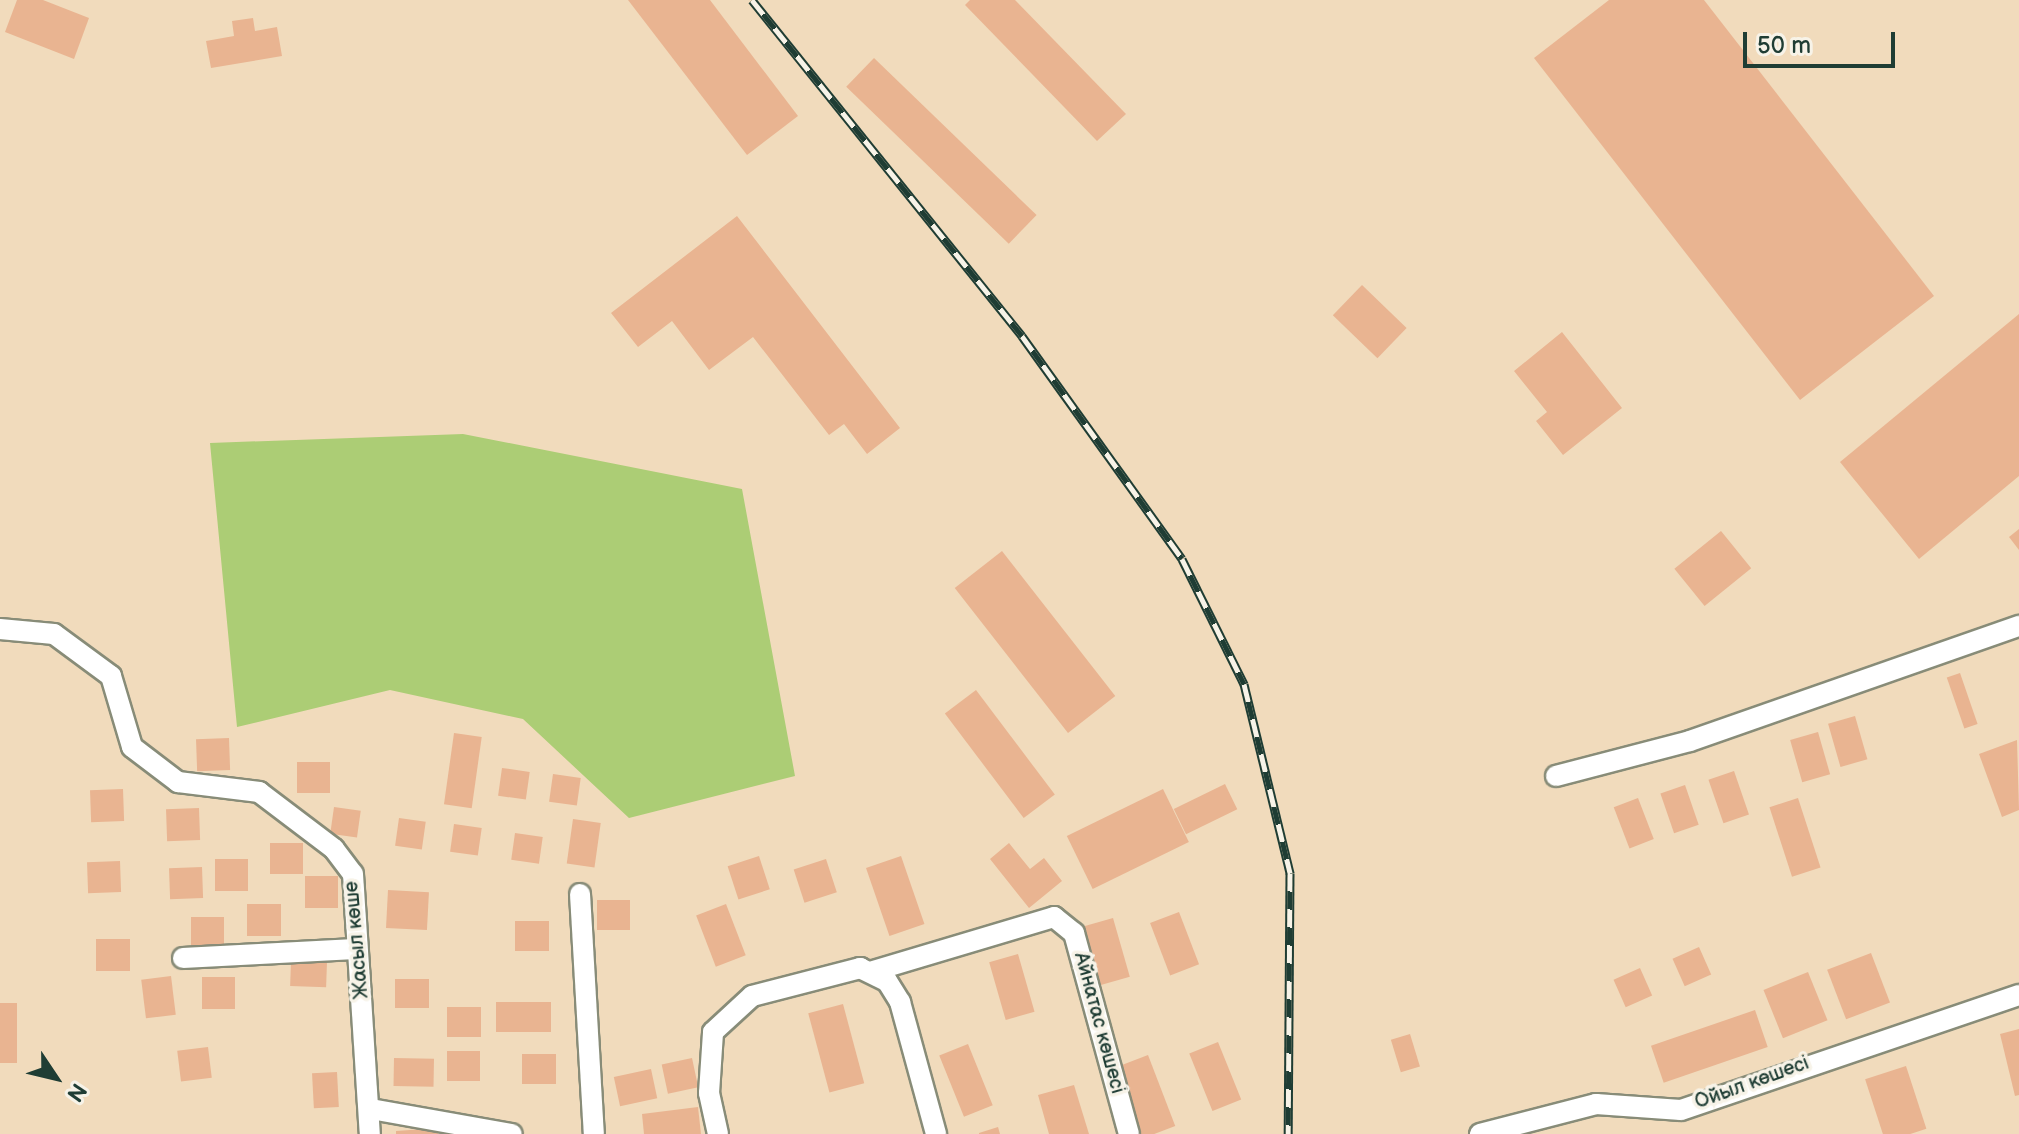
<!DOCTYPE html>
<html>
<head>
<meta charset="utf-8">
<style>
	body { margin:0 }
	#map { position:relative; width:2019px; height:1134px; overflow:hidden; background:#f1dbbc; font-family:"Balsamiq Sans",sans-serif }
	div>[style] { position:absolute }
	.green>* { inset:0; background:#accd75 }
	.building>* { inset:0; background:#e9b491; transform-origin:0 0 }
	.roads { filter:drop-shadow(2px 0 #888c78) drop-shadow(-2px 0 #888c78) drop-shadow(0 2px #888c78) drop-shadow(0 -2px #888c78) }
	.minor>* { height:20px; margin:-10px; padding:0 10px; transform-origin:10px; border-radius:10px; background:#fff }
	.rail>* { height:9px; margin-top:-4.5px; transform-origin:0; background:repeating-linear-gradient(90deg,#f7f3e8 0 18px,#1f3d34 0 36px); box-sizing:border-box; border-block:2px solid #1f3d34 }
	span { translate:-50% -50%; white-space:nowrap; text-align:center; line-height:1.15; -webkit-text-stroke:7px #f7f3e8; paint-order:stroke }
	.street-label { font-size:20px; color:#1f3d34 }
	.north { position:absolute; left:16px; top:1038px; width:80px; height:80px; -webkit-text-stroke:6px #f7f3e8; paint-order:stroke; rotate:125deg; font-size:22px; font-weight:700; line-height:32px; text-align:center; color:#1f3d34 }
	.north::after { content:''; display:block; margin:auto; width:28px; height:36px; background:#1f3d34; clip-path:polygon(50% 0,100% 100%,50% 72%,0 100%) }
	.scale { position:absolute; left:1743px; top:32px; width:152px; height:36px; box-sizing:border-box; border:4px solid #1f3d34; border-top:0; padding-left:10px; font-size:24px; line-height:28px; white-space:nowrap; color:#1f3d34; -webkit-text-stroke:6px #f7f3e8; paint-order:stroke }
</style>
</head>
<body>
<div id="map">
	<div class="green">
		<i style="clip-path:polygon(463px 434px,742px 489px,795px 776px,629px 818px,523px 719px,390px 690px,237px 727px,210px 443px)"></i>
	</div>
	<div class="building">
		<i style="clip-path:polygon(17px 0,43px 0,89px 18px,74px 59px,5px 32px)"></i>
		<i style="clip-path:polygon(628px 0,710px 0,798px 116px,747px 155px)"></i>
		<i style="clip-path:polygon(970px 0,1015px 0,1126px 114px,1097px 141px,965px 5px)"></i>
		<i style="clip-path:polygon(1609px 0,1704px 0,1934px 296px,1800px 400px,1534px 58px)"></i>
		<i style="clip-path:polygon(253px 18px,255px 31px,277px 27px,282px 56px,211px 68px,206px 41px,234px 36px,232px 21px)"></i>
		<i style="left:874px;top:58px;width:226px;height:40px;rotate:44deg"></i>
		<i style="clip-path:polygon(737px 216px,900px 428px,867px 454px,844px 424px,829px 435px,753px 337px,709px 370px,672px 321px,638px 347px,611px 313px)"></i>
		<i style="left:1362px;top:285px;width:62px;height:42px;rotate:44deg"></i>
		<i style="clip-path:polygon(2019px 314px,2019px 476px,1919px 559px,1840px 462px)"></i>
		<i style="clip-path:polygon(1562px 332px,1622px 408px,1563px 455px,1536px 421px,1547px 412px,1514px 371px)"></i>
		<i style="clip-path:polygon(2019px 529px,2019px 550px,2009px 537px)"></i>
		<i style="left:1721px;top:531px;width:48px;height:60px;rotate:51deg"></i>
		<i style="left:1002px;top:551px;width:184px;height:60px;rotate:52deg"></i>
		<i style="left:1960px;top:673px;width:54px;height:14px;rotate:71deg"></i>
		<i style="left:976px;top:690px;width:131px;height:39px;rotate:53deg"></i>
		<i style="left:1855px;top:716px;width:45px;height:28px;rotate:74deg"></i>
		<i style="left:1818px;top:732px;width:44px;height:29px;rotate:74deg"></i>
		<i style="left:454px;top:733px;width:28px;height:72px;rotate:8deg"></i>
		<i style="left:229px;top:738px;width:32px;height:33px;rotate:88deg"></i>
		<i style="clip-path:polygon(2017px 740px,2019px 810px,2002px 817px,1979px 754px)"></i>
		<i style="left:297px;top:762px;width:33px;height:31px"></i>
		<i style="left:502px;top:768px;width:28px;height:28px;rotate:8deg"></i>
		<i style="left:1734px;top:771px;width:46px;height:27px;rotate:71deg"></i>
		<i style="left:553px;top:774px;width:28px;height:28px;rotate:8deg"></i>
		<i style="left:1225px;top:784px;width:28px;height:57px;rotate:64deg"></i>
		<i style="left:1685px;top:785px;width:42px;height:26px;rotate:71deg"></i>
		<i style="left:123px;top:789px;width:32px;height:33px;rotate:88deg"></i>
		<i style="left:1163px;top:789px;width:59px;height:107px;rotate:64deg"></i>
		<i style="left:1638px;top:798px;width:44px;height:26px;rotate:69deg"></i>
		<i style="left:1798px;top:798px;width:73px;height:30px;rotate:72deg"></i>
		<i style="left:334px;top:807px;width:27px;height:27px;rotate:8deg"></i>
		<i style="left:199px;top:808px;width:32px;height:33px;rotate:88deg"></i>
		<i style="left:399px;top:818px;width:27px;height:28px;rotate:8deg"></i>
		<i style="left:573px;top:819px;width:28px;height:45px;rotate:8deg"></i>
		<i style="left:454px;top:824px;width:28px;height:28px;rotate:8deg"></i>
		<i style="left:515px;top:833px;width:28px;height:27px;rotate:8deg"></i>
		<i style="left:270px;top:843px;width:33px;height:31px"></i>
		<i style="clip-path:polygon(1009px 843px,1030px 869px,1044px 858px,1062px 881px,1029px 908px,990px 859px)"></i>
		<i style="left:759px;top:856px;width:35px;height:33px;rotate:72deg"></i>
		<i style="left:901px;top:856px;width:72px;height:37px;rotate:71deg"></i>
		<i style="left:215px;top:859px;width:33px;height:32px"></i>
		<i style="left:826px;top:859px;width:35px;height:34px;rotate:72deg"></i>
		<i style="left:120px;top:861px;width:31px;height:33px;rotate:88deg"></i>
		<i style="left:202px;top:867px;width:31px;height:33px;rotate:88deg"></i>
		<i style="left:305px;top:876px;width:33px;height:32px"></i>
		<i style="left:388px;top:890px;width:41px;height:38px;rotate:3deg"></i>
		<i style="left:597px;top:900px;width:33px;height:30px"></i>
		<i style="left:247px;top:904px;width:34px;height:32px"></i>
		<i style="left:726px;top:904px;width:55px;height:32px;rotate:69deg"></i>
		<i style="left:1179px;top:912px;width:56px;height:31px;rotate:69deg"></i>
		<i style="left:224px;top:917px;width:31px;height:33px;rotate:90deg"></i>
		<i style="left:1113px;top:918px;width:61px;height:31px;rotate:74deg"></i>
		<i style="left:549px;top:921px;width:30px;height:34px;rotate:90deg"></i>
		<i style="left:96px;top:939px;width:34px;height:32px"></i>
		<i style="left:1699px;top:947px;width:30px;height:29px;rotate:66deg"></i>
		<i style="left:1871px;top:953px;width:53px;height:47px;rotate:69deg"></i>
		<i style="left:1018px;top:954px;width:60px;height:30px;rotate:74deg"></i>
		<i style="left:291px;top:961px;width:36px;height:25px;rotate:2deg"></i>
		<i style="left:1640px;top:968px;width:30px;height:29px;rotate:66deg"></i>
		<i style="left:1808px;top:972px;width:52px;height:48px;rotate:68deg"></i>
		<i style="left:171px;top:976px;width:39px;height:30px;rotate:83deg"></i>
		<i style="left:202px;top:977px;width:33px;height:32px"></i>
		<i style="left:395px;top:979px;width:34px;height:29px"></i>
		<i style="left:496px;top:1002px;width:55px;height:30px"></i>
		<i style="left:0;top:1003px;width:17px;height:60px"></i>
		<i style="left:843px;top:1004px;width:82px;height:36px;rotate:75deg"></i>
		<i style="left:447px;top:1007px;width:34px;height:30px"></i>
		<i style="left:1755px;top:1010px;width:39px;height:110px;rotate:71deg"></i>
		<i style="clip-path:polygon(2019px 1029px,2019px 1095px,2015px 1096px,2000px 1034px)"></i>
		<i style="left:1410px;top:1034px;width:34px;height:20px;rotate:73deg"></i>
		<i style="left:1218px;top:1042px;width:62px;height:31px;rotate:68deg"></i>
		<i style="left:968px;top:1044px;width:66px;height:31px;rotate:68deg"></i>
		<i style="left:208px;top:1047px;width:31px;height:31px;rotate:83deg"></i>
		<i style="left:480px;top:1051px;width:30px;height:33px;rotate:90deg"></i>
		<i style="left:522px;top:1054px;width:34px;height:30px"></i>
		<i style="left:1148px;top:1055px;width:76px;height:37px;rotate:69deg"></i>
		<i style="left:394px;top:1058px;width:40px;height:28px;rotate:1deg"></i>
		<i style="left:692px;top:1058px;width:30px;height:31px;rotate:78deg"></i>
		<i style="left:1906px;top:1066px;width:66px;height:43px;rotate:72deg"></i>
		<i style="left:651px;top:1069px;width:30px;height:38px;rotate:78deg"></i>
		<i style="left:337px;top:1072px;width:35px;height:25px;rotate:87deg"></i>
		<i style="clip-path:polygon(1074px 1085px,1089px 1134px,1049px 1134px,1038px 1095px)"></i>
		<i style="clip-path:polygon(698px 1107px,701px 1134px,644px 1134px,642px 1114px)"></i>
		<i style="clip-path:polygon(998px 1127px,1000px 1134px,979px 1134px,979px 1133px)"></i>
		<i style="clip-path:polygon(438px 1128px,438px 1134px,396px 1134px,396px 1131px)"></i>
	</div>
	<div class="roads">
		<div class="minor">
			<i style="left:0;top:629px;width:54px;rotate:5.3deg"></i>
			<i style="left:54px;top:634px;width:71px;rotate:36.4deg"></i>
			<i style="left:111px;top:676px;width:74px;rotate:73.5deg"></i>
			<i style="left:132px;top:747px;width:58px;rotate:37.3deg"></i>
			<i style="left:178px;top:782px;width:82px;rotate:7deg"></i>
			<i style="left:259px;top:792px;width:94px;rotate:37.2deg"></i>
			<i style="left:334px;top:849px;width:31px;rotate:53deg"></i>
			<i style="left:353px;top:874px;width:261px;rotate:86.3deg"></i>
			<i style="left:1556px;top:776px;width:138px;rotate:-14.6deg"></i>
			<i style="left:1690px;top:741px;width:349px;rotate:-19.3deg"></i>
			<i style="left:580px;top:894px;width:240px;rotate:86.7deg"></i>
			<i style="left:183px;top:958px;width:172px;rotate:-3deg"></i>
			<i style="left:873px;top:971px;width:189px;rotate:-16.6deg"></i>
			<i style="left:1054px;top:917px;width:26px;rotate:39deg"></i>
			<i style="left:1074px;top:933px;width:208px;rotate:74.7deg"></i>
			<i style="left:371px;top:1109px;width:143px;rotate:10.1deg"></i>
			<i style="left:718px;top:1134px;width:42px;rotate:-102.4deg"></i>
			<i style="left:709px;top:1093px;width:61px;rotate:-86.2deg"></i>
			<i style="left:713px;top:1032px;width:53px;rotate:-42.7deg"></i>
			<i style="left:752px;top:996px;width:112px;rotate:-14.5deg"></i>
			<i style="left:860px;top:968px;width:30px;rotate:26deg"></i>
			<i style="left:887px;top:981px;width:25px;rotate:58deg"></i>
			<i style="left:900px;top:1002px;width:137px;rotate:74.7deg"></i>
			<i style="left:1480px;top:1134px;width:120px;rotate:-14.5deg"></i>
			<i style="left:1596px;top:1104px;width:85px;rotate:4deg"></i>
			<i style="left:1681px;top:1110px;width:357px;rotate:-18.8deg"></i>
		</div>
	</div>
	<div class="rail">
		<i style="left:752px;top:0;width:431px;rotate:51.2deg"></i>
		<i style="left:1022px;top:336px;width:274px;rotate:54.3deg"></i>
		<i style="left:1182px;top:559px;width:140px;rotate:63.6deg"></i>
		<i style="left:1244px;top:684px;width:195px;rotate:76.3deg"></i>
		<i style="left:1290px;top:873px;width:261px;rotate:90.4deg"></i>
	</div>
	<div class="street-label">
		<span style="left:357px;top:940px;rotate:-95deg">Жасыл көше</span>
		<span style="left:1099px;top:1023px;rotate:75deg">Айнатас көшесі</span>
		<span style="left:1752px;top:1083px;rotate:-20deg">Ойыл көшесі</span>
	</div>
	<div class="north">N</div>
	<div class="scale">50 m</div>
</div>
</body>
</html>
